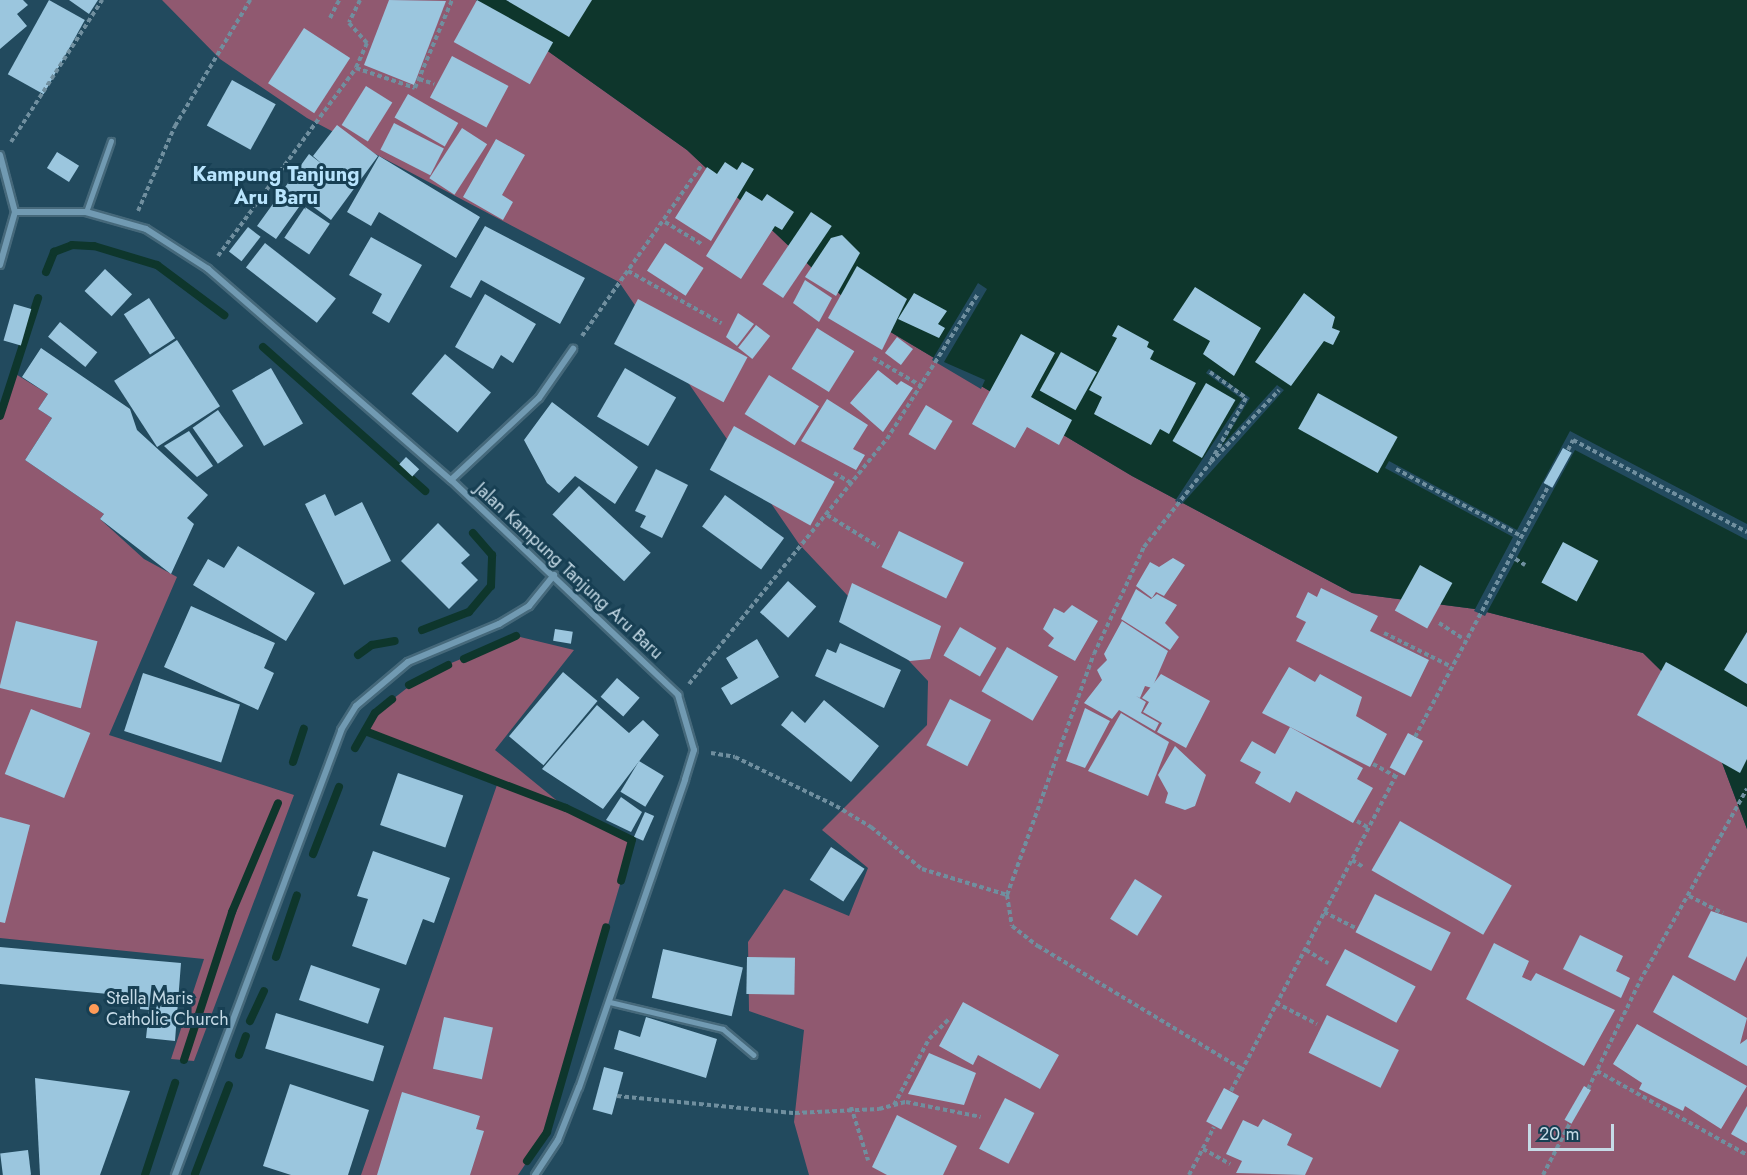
<!DOCTYPE html>
<html>
<head>
<meta charset="utf-8">
<style>
	body { margin:0 }
	#map { position:relative; width:1747px; height:1175px; overflow:hidden; background:#224a5e; font-family:Jost,sans-serif }
	div>[style] { position:absolute }
	.green>* { inset:0; background:#905970 }
	.water>* { inset:0; background:#0e362c }
	.pier>* { inset:0; background:#224a5e }
	.stream>* { height:8px; margin:-4px; padding:0 4px; transform-origin:4px; border-radius:4px; background:#0e362c }
	.building>* { inset:0; background:#9bc6de; transform-origin:0 0 }
	.path>* { height:4px; margin-top:-2px; transform-origin:0; background:repeating-linear-gradient(90deg,#708f9f 0 4.5px,transparent 0 7.5px) }
	.roads { filter:drop-shadow(2px 0 #46697b) drop-shadow(-2px 0 #46697b) drop-shadow(0 2px #46697b) drop-shadow(0 -2px #46697b) }
	.lane>* { height:4.5px; margin:-2.25px; padding:0 2.25px; transform-origin:2.25px; border-radius:2.25px; background:#719ab2 }
	.street>* { height:6px; margin:-3px; padding:0 3px; transform-origin:3px; border-radius:3px; background:#719ab2 }
	.dots>* { width:16px; height:16px; translate:-50% -50%; box-sizing:border-box; border:3px solid #173f53; border-radius:50% }
	span { translate:-50% -50%; white-space:nowrap; text-align:center; line-height:1.15; -webkit-text-stroke:6px #173f53; paint-order:stroke }
	.street-label { font-size:18px; color:#c6dbe7 }
	.poi-label { font-size:18px; color:#c6dbe7 }
	.left { translate:0 -50%; text-align:left }
	.neighbourhood-label { font-size:20px; color:#b8e4fd; font-weight:700 }
	.scale { position:absolute; left:1528px; top:1124px; width:86px; height:27px; box-sizing:border-box; border:3px solid #c6dbe7; border-top:0; padding-left:8px; font-size:18px; line-height:21px; white-space:nowrap; color:#c6dbe7; -webkit-text-stroke:4px #173f53; paint-order:stroke }
</style>
</head>
<body>
<div id="map">
	<div class="green">
		<i style="clip-path:polygon(162px 0,476px 0,687px 150px,862px 315px,1132px 476px,1352px 593px,1475px 609px,1643px 653px,1703px 712px,1747px 829px,1747px 1175px,809px 1175px,794px 1122px,804px 1030px,749px 1011px,748px 942px,784px 889px,849px 916px,868px 868px,822px 830px,927px 725px,928px 681px,799px 544px,619px 282px,307px 118px,220px 59px)"></i>
		<i style="clip-path:polygon(14px 373px,48px 394px,38px 409px,52px 418px,25px 460px,104px 514px,100px 519px,144px 559px,177px 577px,109px 735px,294px 795px,194px 1061px,171px 1059px,204px 959px,0 938px,0 416px)"></i>
		<i style="clip-path:polygon(516px 636px,574px 650px,495px 750px,566px 808px,632px 840px,621px 881px,547px 1132px,518px 1175px,361px 1175px,498px 782px,365px 731px,375px 713px,425px 674px)"></i>
	</div>
	<div class="water">
		<i style="clip-path:polygon(476px 0,1747px 0,1747px 829px,1703px 712px,1643px 653px,1475px 609px,1352px 593px,1132px 476px,862px 315px,687px 150px)"></i>
	</div>
	<div class="pier">
		<i style="clip-path:polygon(978px 283px,987px 289px,944px 362px,985px 380px,981px 389px,932px 360px)"></i>
		<i style="clip-path:polygon(1209px 369px,1250px 398px,1220px 448px,1277px 385px,1284px 390px,1182px 504px,1175px 501px,1242px 399px,1206px 373px)"></i>
		<i style="clip-path:polygon(1570px 431px,1747px 524px,1747px 540px,1575px 450px,1485px 616px,1474px 611px,1513px 537px,1385px 468px,1389px 461px,1517px 530px)"></i>
	</div>
	<div class="stream">
		<i style="left:46px;top:272px;width:22px;rotate:-68deg"></i>
		<i style="left:54px;top:252px;width:19px;rotate:-21deg"></i>
		<i style="left:72px;top:245px;width:22px;rotate:3deg"></i>
		<i style="left:94px;top:246px;width:66px;rotate:16.8deg"></i>
		<i style="left:157px;top:265px;width:84px;rotate:36.7deg"></i>
		<i style="left:263px;top:347px;width:217px;rotate:41.6deg"></i>
		<i style="left:0;top:416px;width:124px;rotate:-72.1deg"></i>
		<i style="left:422px;top:630px;width:50px;rotate:-21deg"></i>
		<i style="left:469px;top:612px;width:34px;rotate:-50deg"></i>
		<i style="left:491px;top:586px;width:31px;rotate:-88deg"></i>
		<i style="left:492px;top:555px;width:29px;rotate:-131deg"></i>
		<i style="left:358px;top:655px;width:17px;rotate:-36deg"></i>
		<i style="left:372px;top:645px;width:23px;rotate:-10deg"></i>
		<i style="left:464px;top:659px;width:57px;rotate:-23.9deg"></i>
		<i style="left:409px;top:685px;width:44px;rotate:-27.1deg"></i>
		<i style="left:365px;top:731px;width:215px;rotate:21deg"></i>
		<i style="left:566px;top:808px;width:73px;rotate:25.9deg"></i>
		<i style="left:632px;top:840px;width:42px;rotate:105deg"></i>
		<i style="left:355px;top:748px;width:40px;rotate:-60.3deg"></i>
		<i style="left:375px;top:713px;width:22px;rotate:-39deg"></i>
		<i style="left:293px;top:762px;width:35px;rotate:-72deg"></i>
		<i style="left:313px;top:854px;width:72px;rotate:-68.8deg"></i>
		<i style="left:276px;top:957px;width:65px;rotate:-71.3deg"></i>
		<i style="left:250px;top:1021px;width:33px;rotate:-65deg"></i>
		<i style="left:239px;top:1055px;width:20px;rotate:-70deg"></i>
		<i style="left:184px;top:1060px;width:156px;rotate:-72deg"></i>
		<i style="left:232px;top:912px;width:118px;rotate:-67.1deg"></i>
		<i style="left:527px;top:1161px;width:35px;rotate:-55deg"></i>
		<i style="left:547px;top:1132px;width:213px;rotate:-73.9deg"></i>
		<i style="left:195px;top:1174px;width:95px;rotate:-69.1deg"></i>
		<i style="left:145px;top:1175px;width:97px;rotate:-71.9deg"></i>
	</div>
	<div class="building">
		<i style="clip-path:polygon(0 0,23px 0,28px 5px,17px 14px,27px 26px,0 49px)"></i>
		<i style="left:49px;top:0;width:41px;height:85px;rotate:29deg"></i>
		<i style="clip-path:polygon(69px 0,98px 0,89px 14px)"></i>
		<i style="clip-path:polygon(389px 0,446px 1px,414px 85px,364px 65px)"></i>
		<i style="left:477px;top:0;width:87px;height:48px;rotate:29deg"></i>
		<i style="clip-path:polygon(506px 0,592px 0,569px 37px)"></i>
		<i style="left:304px;top:28px;width:55px;height:66px;rotate:33deg"></i>
		<i style="left:452px;top:56px;width:64px;height:47px;rotate:28deg"></i>
		<i style="left:232px;top:80px;width:50px;height:52px;rotate:29deg"></i>
		<i style="left:366px;top:86px;width:31px;height:46px;rotate:32deg"></i>
		<i style="left:408px;top:94px;width:58px;height:27px;rotate:30deg"></i>
		<i style="left:394px;top:123px;width:56px;height:30px;rotate:27deg"></i>
		<i style="clip-path:polygon(337px 125px,378px 156px,331px 220px,304px 200px,276px 239px,257px 226px,309px 154px,322px 164px,313px 156px)"></i>
		<i style="left:462px;top:128px;width:30px;height:60px;rotate:33deg"></i>
		<i style="clip-path:polygon(496px 139px,525px 155px,502px 195px,513px 202px,503px 220px,463px 197px)"></i>
		<i style="left:57px;top:152px;width:26px;height:19px;rotate:32deg"></i>
		<i style="clip-path:polygon(379px 156px,480px 217px,456px 258px,379px 212px,371px 226px,347px 212px)"></i>
		<i style="clip-path:polygon(725px 162px,737px 170px,742px 162px,754px 169px,711px 241px,675px 218px,707px 167px,717px 174px)"></i>
		<i style="clip-path:polygon(746px 191px,762px 201px,767px 194px,794px 212px,782px 230px,775px 226px,741px 279px,706px 256px)"></i>
		<i style="left:305px;top:207px;width:30px;height:37px;rotate:34deg"></i>
		<i style="left:811px;top:212px;width:25px;height:87px;rotate:34deg"></i>
		<i style="clip-path:polygon(485px 226px,585px 278px,560px 324px,481px 280px,471px 298px,450px 287px)"></i>
		<i style="left:248px;top:227px;width:16px;height:31px;rotate:38deg"></i>
		<i style="clip-path:polygon(842px 235px,860px 253px,836px 296px,805px 277px,831px 238px)"></i>
		<i style="clip-path:polygon(371px 237px,422px 265px,389px 323px,372px 313px,382px 294px,349px 275px)"></i>
		<i style="left:265px;top:243px;width:90px;height:31px;rotate:38deg"></i>
		<i style="left:665px;top:243px;width:46px;height:33px;rotate:33deg"></i>
		<i style="clip-path:polygon(857px 266px,907px 299px,882px 350px,828px 318px)"></i>
		<i style="left:105px;top:269px;width:37px;height:30px;rotate:43deg"></i>
		<i style="clip-path:polygon(805px 280px,832px 298px,819px 322px,793px 303px)"></i>
		<i style="clip-path:polygon(1195px 287px,1261px 328px,1234px 376px,1203px 354px,1210px 341px,1173px 320px)"></i>
		<i style="clip-path:polygon(914px 293px,947px 311px,938px 324px,945px 328px,939px 338px,898px 319px)"></i>
		<i style="clip-path:polygon(1304px 293px,1335px 317px,1332px 328px,1340px 331px,1333px 345px,1324px 341px,1291px 386px,1255px 362px)"></i>
		<i style="clip-path:polygon(485px 294px,536px 324px,513px 363px,501px 355px,493px 369px,455px 347px)"></i>
		<i style="left:149px;top:298px;width:48px;height:30px;rotate:57deg"></i>
		<i style="left:638px;top:299px;width:124px;height:51px;rotate:28deg"></i>
		<i style="left:14px;top:304px;width:18px;height:38px;rotate:16deg"></i>
		<i style="clip-path:polygon(738px 313px,754px 324px,737px 346px,726px 337px)"></i>
		<i style="left:60px;top:322px;width:48px;height:19px;rotate:39deg"></i>
		<i style="left:756px;top:325px;width:18px;height:29px;rotate:38deg"></i>
		<i style="clip-path:polygon(1118px 325px,1149px 342px,1147px 347px,1154px 351px,1150px 359px,1196px 383px,1169px 434px,1160px 429px,1151px 445px,1094px 414px,1102px 397px,1089px 390px,1117px 338px,1112px 336px)"></i>
		<i style="left:817px;top:328px;width:44px;height:48px;rotate:32deg"></i>
		<i style="clip-path:polygon(1021px 334px,1055px 353px,1031px 397px,1072px 420px,1059px 445px,1027px 427px,1015px 448px,972px 424px)"></i>
		<i style="left:897px;top:337px;width:20px;height:20px;rotate:37deg"></i>
		<i style="left:177px;top:340px;width:79px;height:75px;rotate:57deg"></i>
		<i style="clip-path:polygon(41px 348px,130px 409px,137px 430px,208px 495px,187px 518px,194px 524px,171px 574px,100px 519px,104px 514px,25px 460px,52px 418px,38px 409px,48px 394px,22px 377px)"></i>
		<i style="left:1061px;top:352px;width:41px;height:44px;rotate:29deg"></i>
		<i style="left:445px;top:354px;width:60px;height:52px;rotate:40deg"></i>
		<i style="left:271px;top:368px;width:64px;height:45px;rotate:60deg"></i>
		<i style="left:625px;top:368px;width:59px;height:56px;rotate:30deg"></i>
		<i style="clip-path:polygon(878px 370px,897px 385px,901px 381px,913px 388px,883px 432px,850px 403px)"></i>
		<i style="left:769px;top:375px;width:59px;height:46px;rotate:32deg"></i>
		<i style="left:1206px;top:383px;width:34px;height:67px;rotate:30deg"></i>
		<i style="left:1318px;top:393px;width:91px;height:41px;rotate:29deg"></i>
		<i style="clip-path:polygon(827px 399px,868px 425px,853px 449px,865px 455px,856px 470px,801px 441px)"></i>
		<i style="clip-path:polygon(552px 402px,638px 467px,615px 504px,575px 476px,559px 493px,547px 483px,524px 440px)"></i>
		<i style="left:926px;top:405px;width:31px;height:34px;rotate:31deg"></i>
		<i style="left:218px;top:410px;width:44px;height:31px;rotate:55deg"></i>
		<i style="left:734px;top:426px;width:115px;height:50px;rotate:29deg"></i>
		<i style="clip-path:polygon(189px 431px,213px 466px,197px 477px,164px 446px)"></i>
		<i style="left:1563px;top:448px;width:10px;height:40px;rotate:29deg"></i>
		<i style="left:406px;top:457px;width:18px;height:10px;rotate:43deg"></i>
		<i style="clip-path:polygon(656px 469px,688px 485px,662px 538px,640px 527px,646px 516px,635px 511px)"></i>
		<i style="left:579px;top:486px;width:98px;height:39px;rotate:43deg"></i>
		<i style="clip-path:polygon(325px 494px,335px 516px,362px 502px,391px 561px,344px 585px,305px 504px)"></i>
		<i style="left:725px;top:495px;width:73px;height:39px;rotate:36deg"></i>
		<i style="clip-path:polygon(438px 523px,470px 555px,461px 563px,478px 580px,449px 609px,401px 561px)"></i>
		<i style="left:899px;top:531px;width:72px;height:40px;rotate:26deg"></i>
		<i style="left:1563px;top:542px;width:40px;height:46px;rotate:28deg"></i>
		<i style="clip-path:polygon(238px 546px,315px 593px,286px 641px,193px 585px,208px 559px,224px 568px)"></i>
		<i style="clip-path:polygon(1173px 558px,1185px 565px,1164px 596px,1156px 592px,1152px 598px,1136px 586px,1150px 562px,1159px 567px)"></i>
		<i style="left:1420px;top:565px;width:37px;height:52px;rotate:29deg"></i>
		<i style="left:788px;top:581px;width:38px;height:42px;rotate:42deg"></i>
		<i style="clip-path:polygon(852px 583px,941px 626px,930px 659px,910px 661px,839px 622px)"></i>
		<i style="clip-path:polygon(1321px 588px,1378px 616px,1370px 631px,1429px 660px,1411px 697px,1296px 641px,1306px 622px,1296px 617px,1308px 592px,1317px 597px)"></i>
		<i style="clip-path:polygon(1136px 589px,1151px 599px,1157px 594px,1177px 605px,1165px 623px,1179px 637px,1170px 650px,1121px 619px)"></i>
		<i style="clip-path:polygon(1072px 605px,1098px 621px,1075px 661px,1048px 646px,1054px 638px,1043px 629px,1054px 608px,1064px 613px)"></i>
		<i style="clip-path:polygon(191px 606px,275px 643px,264px 668px,274px 673px,258px 710px,164px 667px)"></i>
		<i style="left:16px;top:621px;width:84px;height:69px;rotate:14deg"></i>
		<i style="clip-path:polygon(1122px 621px,1168px 651px,1152px 688px,1145px 686px,1140px 698px,1136px 696px,1146px 702px,1141px 713px,1159px 723px,1155px 731px,1119px 710px,1112px 719px,1084px 703px,1102px 680px,1097px 670px,1107px 660px,1104px 654px)"></i>
		<i style="left:960px;top:627px;width:42px;height:33px;rotate:30deg"></i>
		<i style="left:555px;top:629px;width:18px;height:12px;rotate:9deg"></i>
		<i style="clip-path:polygon(1747px 632px,1747px 684px,1724px 670px)"></i>
		<i style="clip-path:polygon(757px 639px,779px 677px,731px 705px,721px 688px,738px 678px,726px 658px)"></i>
		<i style="clip-path:polygon(840px 643px,901px 670px,884px 708px,815px 676px,827px 649px,836px 653px)"></i>
		<i style="left:1007px;top:647px;width:59px;height:51px;rotate:30deg"></i>
		<i style="clip-path:polygon(1666px 662px,1747px 707px,1747px 759px,1740px 773px,1637px 715px)"></i>
		<i style="clip-path:polygon(1289px 667px,1315px 682px,1320px 674px,1362px 697px,1356px 716px,1387px 734px,1370px 767px,1262px 713px)"></i>
		<i style="left:563px;top:672px;width:45px;height:84px;rotate:40deg"></i>
		<i style="left:143px;top:673px;width:102px;height:61px;rotate:18deg"></i>
		<i style="clip-path:polygon(1161px 674px,1210px 701px,1186px 748px,1157px 732px,1162px 723px,1143px 712px,1149px 702px,1142px 698px)"></i>
		<i style="left:617px;top:678px;width:30px;height:25px;rotate:41deg"></i>
		<i style="left:950px;top:699px;width:46px;height:52px;rotate:27deg"></i>
		<i style="clip-path:polygon(824px 700px,879px 746px,851px 782px,781px 725px,792px 711px,805px 723px)"></i>
		<i style="clip-path:polygon(597px 705px,629px 733px,643px 720px,659px 735px,603px 809px,542px 769px)"></i>
		<i style="clip-path:polygon(1085px 708px,1110px 721px,1085px 768px,1066px 761px)"></i>
		<i style="left:31px;top:709px;width:64px;height:70px;rotate:22deg"></i>
		<i style="clip-path:polygon(1121px 713px,1169px 742px,1148px 796px,1088px 771px)"></i>
		<i style="clip-path:polygon(1290px 727px,1363px 768px,1357px 779px,1373px 788px,1353px 823px,1296px 791px,1290px 803px,1255px 783px,1261px 772px,1240px 761px,1252px 741px,1275px 754px)"></i>
		<i style="left:1408px;top:733px;width:17px;height:39px;rotate:28deg"></i>
		<i style="clip-path:polygon(1175px 746px,1206px 775px,1195px 806px,1185px 810px,1165px 803px,1168px 793px,1158px 775px)"></i>
		<i style="left:639px;top:761px;width:29px;height:36px;rotate:31deg"></i>
		<i style="left:398px;top:773px;width:69px;height:55px;rotate:19deg"></i>
		<i style="clip-path:polygon(621px 797px,642px 812px,631px 832px,606px 820px)"></i>
		<i style="left:645px;top:812px;width:10px;height:27px;rotate:24deg"></i>
		<i style="clip-path:polygon(0 817px,30px 825px,5px 923px,0 922px)"></i>
		<i style="left:1400px;top:821px;width:129px;height:57px;rotate:30deg"></i>
		<i style="left:831px;top:847px;width:40px;height:39px;rotate:33deg"></i>
		<i style="clip-path:polygon(373px 851px,450px 878px,434px 923px,423px 919px,406px 965px,352px 946px,368px 899px,357px 896px)"></i>
		<i style="left:1135px;top:879px;width:32px;height:47px;rotate:32deg"></i>
		<i style="left:1375px;top:894px;width:85px;height:43px;rotate:27deg"></i>
		<i style="clip-path:polygon(1711px 911px,1747px 923px,1747px 956px,1735px 981px,1688px 957px)"></i>
		<i style="clip-path:polygon(1580px 935px,1623px 956px,1616px 971px,1630px 978px,1621px 998px,1563px 969px)"></i>
		<i style="clip-path:polygon(1494px 943px,1529px 961px,1522px 977px,1531px 981px,1536px 973px,1615px 1010px,1584px 1066px,1466px 999px)"></i>
		<i style="clip-path:polygon(0 947px,181px 963px,175px 1041px,146px 1038px,149px 1010px,140px 1009px,141px 997px,0 984px)"></i>
		<i style="left:663px;top:949px;width:82px;height:50px;rotate:13deg"></i>
		<i style="left:1345px;top:949px;width:80px;height:41px;rotate:28deg"></i>
		<i style="left:747px;top:957px;width:48px;height:37px;rotate:1deg"></i>
		<i style="left:311px;top:965px;width:73px;height:37px;rotate:19deg"></i>
		<i style="clip-path:polygon(1673px 975px,1747px 1018px,1740px 1044px,1747px 1039px,1747px 1066px,1653px 1012px)"></i>
		<i style="clip-path:polygon(963px 1002px,1059px 1055px,1040px 1089px,978px 1055px,973px 1065px,939px 1046px)"></i>
		<i style="left:276px;top:1013px;width:113px;height:37px;rotate:17deg"></i>
		<i style="left:1327px;top:1015px;width:80px;height:42px;rotate:26deg"></i>
		<i style="left:444px;top:1017px;width:50px;height:53px;rotate:12deg"></i>
		<i style="clip-path:polygon(646px 1017px,717px 1039px,706px 1078px,614px 1049px,619px 1030px,640px 1037px)"></i>
		<i style="clip-path:polygon(1637px 1024px,1747px 1086px,1721px 1129px,1685px 1106px,1683px 1111px,1639px 1089px,1642px 1083px,1613px 1064px)"></i>
		<i style="clip-path:polygon(929px 1053px,976px 1073px,964px 1105px,908px 1094px)"></i>
		<i style="left:604px;top:1067px;width:20px;height:44px;rotate:15deg"></i>
		<i style="clip-path:polygon(35px 1078px,130px 1091px,100px 1175px,40px 1175px)"></i>
		<i style="clip-path:polygon(290px 1084px,369px 1110px,348px 1175px,291px 1175px,263px 1166px)"></i>
		<i style="left:1584px;top:1086px;width:8px;height:39px;rotate:30deg"></i>
		<i style="left:1224px;top:1088px;width:17px;height:38px;rotate:28deg"></i>
		<i style="clip-path:polygon(402px 1092px,480px 1116px,476px 1129px,484px 1131px,470px 1175px,377px 1175px)"></i>
		<i style="left:1005px;top:1098px;width:33px;height:57px;rotate:27deg"></i>
		<i style="clip-path:polygon(1747px 1106px,1747px 1143px,1731px 1134px)"></i>
		<i style="clip-path:polygon(897px 1115px,957px 1146px,943px 1175px,887px 1175px,872px 1167px)"></i>
		<i style="clip-path:polygon(1263px 1119px,1292px 1134px,1287px 1145px,1313px 1158px,1305px 1175px,1236px 1173px,1242px 1161px,1226px 1154px,1243px 1120px,1258px 1127px)"></i>
		<i style="left:28px;top:1150px;width:25px;height:28px;rotate:83deg"></i>
	</div>
	<div class="path">
		<i style="left:360px;top:0;width:25px;rotate:116deg"></i>
		<i style="left:349px;top:23px;width:27px;rotate:48deg"></i>
		<i style="left:367px;top:43px;width:27px;rotate:114deg"></i>
		<i style="left:356px;top:68px;width:62px;rotate:18.7deg"></i>
		<i style="left:415px;top:88px;width:95px;rotate:-67.2deg"></i>
		<i style="left:330px;top:18px;width:20px;rotate:-63deg"></i>
		<i style="left:419px;top:79px;width:16px;rotate:18deg"></i>
		<i style="left:11px;top:142px;width:169px;rotate:-57.3deg"></i>
		<i style="left:138px;top:211px;width:93px;rotate:-66.5deg"></i>
		<i style="left:175px;top:126px;width:147px;rotate:-59.2deg"></i>
		<i style="left:665px;top:222px;width:44px;rotate:31.2deg"></i>
		<i style="left:218px;top:256px;width:233px;rotate:-53.7deg"></i>
		<i style="left:628px;top:271px;width:107px;rotate:29.2deg"></i>
		<i style="left:582px;top:336px;width:208px;rotate:-55deg"></i>
		<i style="left:873px;top:358px;width:58px;rotate:30.1deg"></i>
		<i style="left:1210px;top:372px;width:44px;rotate:35.8deg"></i>
		<i style="left:1246px;top:398px;width:72px;rotate:119.1deg"></i>
		<i style="left:1568px;top:450px;width:11px;rotate:-63deg"></i>
		<i style="left:1573px;top:440px;width:197px;rotate:27.9deg"></i>
		<i style="left:1396px;top:469px;width:142px;rotate:28.2deg"></i>
		<i style="left:834px;top:473px;width:20px;rotate:30deg"></i>
		<i style="left:827px;top:515px;width:61px;rotate:31.6deg"></i>
		<i style="left:1509px;top:555px;width:19px;rotate:32deg"></i>
		<i style="left:1439px;top:623px;width:30px;rotate:33deg"></i>
		<i style="left:1384px;top:633px;width:74px;rotate:26.6deg"></i>
		<i style="left:689px;top:684px;width:315px;rotate:-51.1deg"></i>
		<i style="left:887px;top:439px;width:171px;rotate:-57.9deg"></i>
		<i style="left:1415px;top:737px;width:285px;rotate:-62deg"></i>
		<i style="left:711px;top:753px;width:24px;rotate:9deg"></i>
		<i style="left:735px;top:757px;width:112px;rotate:25.9deg"></i>
		<i style="left:836px;top:806px;width:41px;rotate:31deg"></i>
		<i style="left:871px;top:827px;width:66px;rotate:39.5deg"></i>
		<i style="left:922px;top:869px;width:89px;rotate:17deg"></i>
		<i style="left:1007px;top:895px;width:256px;rotate:-70.2deg"></i>
		<i style="left:1094px;top:654px;width:118px;rotate:-65deg"></i>
		<i style="left:1144px;top:547px;width:108px;rotate:-51.8deg"></i>
		<i style="left:1211px;top:462px;width:99px;rotate:-46.6deg"></i>
		<i style="left:1373px;top:764px;width:25px;rotate:29deg"></i>
		<i style="left:1357px;top:821px;width:12px;rotate:31deg"></i>
		<i style="left:1352px;top:860px;width:13px;rotate:32deg"></i>
		<i style="left:1007px;top:895px;width:31px;rotate:81deg"></i>
		<i style="left:1012px;top:926px;width:33px;rotate:38deg"></i>
		<i style="left:1038px;top:946px;width:238px;rotate:31.1deg"></i>
		<i style="left:1689px;top:896px;width:38px;rotate:27deg"></i>
		<i style="left:1324px;top:912px;width:35px;rotate:27deg"></i>
		<i style="left:1306px;top:950px;width:26px;rotate:31deg"></i>
		<i style="left:1276px;top:1003px;width:46px;rotate:27.1deg"></i>
		<i style="left:1597px;top:1071px;width:172px;rotate:29.2deg"></i>
		<i style="left:1588px;top:1089px;width:120px;rotate:-64.3deg"></i>
		<i style="left:1640px;top:981px;width:220px;rotate:-60.9deg"></i>
		<i style="left:1231px;top:1091px;width:360px;rotate:-62.4deg"></i>
		<i style="left:617px;top:1096px;width:179px;rotate:5.5deg"></i>
		<i style="left:795px;top:1113px;width:84px;rotate:-2.7deg"></i>
		<i style="left:879px;top:1109px;width:28px;rotate:-15deg"></i>
		<i style="left:906px;top:1102px;width:76px;rotate:11.3deg"></i>
		<i style="left:894px;top:1105px;width:75px;rotate:-62.1deg"></i>
		<i style="left:929px;top:1039px;width:30px;rotate:-45deg"></i>
		<i style="left:851px;top:1107px;width:56px;rotate:72.2deg"></i>
		<i style="left:1203px;top:1149px;width:31px;rotate:29deg"></i>
		<i style="left:1189px;top:1175px;width:54px;rotate:-62.5deg"></i>
		<i style="left:1543px;top:1175px;width:59px;rotate:-62.6deg"></i>
	</div>
	<div class="roads">
		<div class="lane">
			<i style="left:86px;top:212px;width:75px;rotate:-70.6deg"></i>
			<i style="left:610px;top:1002px;width:116px;rotate:13.4deg"></i>
			<i style="left:723px;top:1029px;width:40px;rotate:40deg"></i>
		</div>
		<div class="street">
			<i style="left:0;top:155px;width:59px;rotate:75.3deg"></i>
			<i style="left:15px;top:212px;width:55px;rotate:105.8deg"></i>
			<i style="left:15px;top:212px;width:71px"></i>
			<i style="left:86px;top:212px;width:62px;rotate:15.8deg"></i>
			<i style="left:146px;top:229px;width:74px;rotate:32.8deg"></i>
			<i style="left:208px;top:269px;width:322px;rotate:41deg"></i>
			<i style="left:451px;top:480px;width:313px;rotate:43.4deg"></i>
			<i style="left:678px;top:695px;width:57px;rotate:73.8deg"></i>
			<i style="left:694px;top:750px;width:31px;rotate:107deg"></i>
			<i style="left:685px;top:780px;width:325px;rotate:109deg"></i>
			<i style="left:579px;top:1087px;width:57px;rotate:111.6deg"></i>
			<i style="left:558px;top:1140px;width:42px;rotate:123.3deg"></i>
			<i style="left:451px;top:480px;width:120px;rotate:-43deg"></i>
			<i style="left:539px;top:398px;width:60px;rotate:-55.2deg"></i>
			<i style="left:175px;top:1175px;width:475px;rotate:-69.5deg"></i>
			<i style="left:341px;top:730px;width:28px;rotate:-58deg"></i>
			<i style="left:356px;top:706px;width:68px;rotate:-40.2deg"></i>
			<i style="left:408px;top:662px;width:99px;rotate:-22.7deg"></i>
			<i style="left:499px;top:624px;width:35px;rotate:-31deg"></i>
			<i style="left:529px;top:606px;width:40px;rotate:-51deg"></i>
		</div>
	</div>
	<div class="dots">
		<i style="left:94px;top:1009px;background:#fe9b58"></i>
	</div>
	<div class="street-label">
		<span style="left:569px;top:571px;rotate:43deg">Jalan Kampung Tanjung Aru Baru</span>
	</div>
	<div class="poi-label">
		<span class="left" style="left:106px;top:1009px">Stella Maris<br>Catholic Church</span>
	</div>
	<div class="neighbourhood-label">
		<span style="left:276px;top:186px">Kampung Tanjung<br>Aru Baru</span>
	</div>
	<div class="scale">20 m</div>
</div>
</body>
</html>
